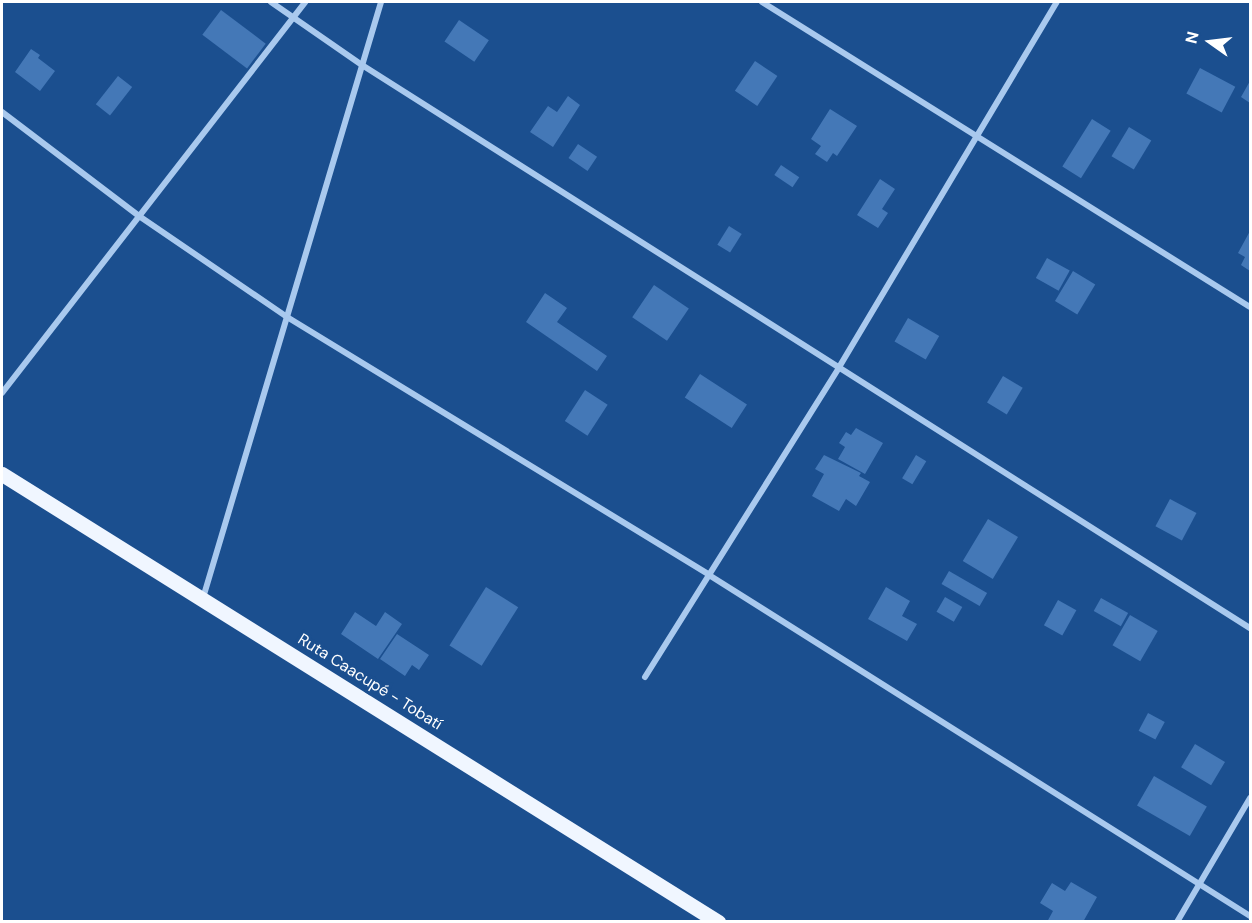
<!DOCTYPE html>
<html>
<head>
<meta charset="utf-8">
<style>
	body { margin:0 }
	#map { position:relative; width:1252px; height:923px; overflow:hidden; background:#1b4f8f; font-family:"DM Sans",sans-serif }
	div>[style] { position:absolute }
	.building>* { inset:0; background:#4478b7; transform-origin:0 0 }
	.minor>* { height:6px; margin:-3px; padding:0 3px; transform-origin:3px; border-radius:3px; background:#a9c9ee }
	.primary>* { height:15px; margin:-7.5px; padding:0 7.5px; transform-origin:7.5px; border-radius:7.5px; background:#f0f6ff }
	span { translate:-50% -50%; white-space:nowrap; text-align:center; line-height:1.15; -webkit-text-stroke:6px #1b4f8f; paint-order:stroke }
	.street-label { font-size:16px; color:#fff }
	.frame { position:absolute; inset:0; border:3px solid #fff; pointer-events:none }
	.north { position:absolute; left:1180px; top:12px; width:60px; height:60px; -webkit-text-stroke:4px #1b4f8f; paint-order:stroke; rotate:284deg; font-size:16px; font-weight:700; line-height:24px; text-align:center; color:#fff }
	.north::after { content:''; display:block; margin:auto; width:21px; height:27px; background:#fff; clip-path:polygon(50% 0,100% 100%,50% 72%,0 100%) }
</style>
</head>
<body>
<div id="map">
	<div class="building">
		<i style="left:221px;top:10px;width:56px;height:31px;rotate:37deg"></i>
		<i style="left:459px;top:20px;width:36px;height:26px;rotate:34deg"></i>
		<i style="clip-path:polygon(31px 49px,40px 55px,38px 58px,55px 71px,40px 91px,15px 72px)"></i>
		<i style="left:755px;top:61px;width:27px;height:36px;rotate:34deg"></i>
		<i style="left:1200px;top:68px;width:40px;height:29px;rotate:28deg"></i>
		<i style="left:118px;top:76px;width:18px;height:36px;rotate:38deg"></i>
		<i style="clip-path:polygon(1250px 81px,1250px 103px,1241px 97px)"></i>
		<i style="clip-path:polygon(568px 96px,580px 105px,553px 147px,530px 132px,548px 106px,557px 112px)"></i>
		<i style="clip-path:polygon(830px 109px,857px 126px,837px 156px,833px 153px,827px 162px,815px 154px,821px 146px,811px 139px)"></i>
		<i style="left:1092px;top:119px;width:22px;height:56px;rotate:32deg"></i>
		<i style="left:1129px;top:127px;width:26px;height:34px;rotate:31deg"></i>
		<i style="left:578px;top:144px;width:23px;height:17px;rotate:34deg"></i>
		<i style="left:781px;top:165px;width:22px;height:12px;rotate:34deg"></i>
		<i style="clip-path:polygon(880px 179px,895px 189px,882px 209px,888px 213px,878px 228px,857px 215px)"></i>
		<i style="left:729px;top:226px;width:15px;height:22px;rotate:32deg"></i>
		<i style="clip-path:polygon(1250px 231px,1250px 271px,1241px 265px,1245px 257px,1238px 253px)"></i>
		<i style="left:1047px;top:258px;width:26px;height:23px;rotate:29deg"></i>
		<i style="left:1073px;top:271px;width:26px;height:35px;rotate:31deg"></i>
		<i style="left:654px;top:285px;width:42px;height:39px;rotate:34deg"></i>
		<i style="clip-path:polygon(545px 293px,567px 308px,557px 322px,607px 356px,597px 371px,526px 322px)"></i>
		<i style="left:908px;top:318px;width:36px;height:27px;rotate:30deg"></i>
		<i style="left:700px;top:374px;width:56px;height:28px;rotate:33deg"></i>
		<i style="left:1003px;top:376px;width:23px;height:31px;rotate:31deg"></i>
		<i style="left:585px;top:390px;width:27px;height:37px;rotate:33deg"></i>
		<i style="clip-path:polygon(856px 428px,883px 443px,865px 474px,838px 459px,845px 447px,839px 443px,846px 432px,851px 435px)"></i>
		<i style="clip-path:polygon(824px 455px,861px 473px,859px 476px,870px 482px,856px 506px,846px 499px,839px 511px,812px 496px,824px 474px,815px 469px)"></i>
		<i style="left:916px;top:455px;width:12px;height:27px;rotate:31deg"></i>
		<i style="left:1170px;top:499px;width:30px;height:31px;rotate:28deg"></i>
		<i style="left:988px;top:519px;width:35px;height:49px;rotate:31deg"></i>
		<i style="left:949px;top:571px;width:44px;height:15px;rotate:30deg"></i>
		<i style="left:486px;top:587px;width:38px;height:69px;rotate:32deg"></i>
		<i style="clip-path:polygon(886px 587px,910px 601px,902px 616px,917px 624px,907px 641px,868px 619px)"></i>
		<i style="left:945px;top:597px;width:20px;height:17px;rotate:30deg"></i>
		<i style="left:1101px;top:598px;width:31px;height:15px;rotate:29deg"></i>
		<i style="left:1058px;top:600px;width:21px;height:29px;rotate:29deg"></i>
		<i style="clip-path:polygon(355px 612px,376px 626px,385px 612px,402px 624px,378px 659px,341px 634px)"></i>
		<i style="left:1130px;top:615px;width:32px;height:35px;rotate:30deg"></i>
		<i style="clip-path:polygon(397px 634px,429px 655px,419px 670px,412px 665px,405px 676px,380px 659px)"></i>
		<i style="left:1148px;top:713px;width:19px;height:20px;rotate:28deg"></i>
		<i style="left:1195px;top:744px;width:35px;height:27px;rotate:31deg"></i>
		<i style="left:1154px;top:776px;width:61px;height:34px;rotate:30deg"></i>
		<i style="clip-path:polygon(1071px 882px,1097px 897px,1083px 922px,1047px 922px,1053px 911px,1040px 903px,1052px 883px,1065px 891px)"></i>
	</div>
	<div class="minor">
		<i style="left:271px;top:2px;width:111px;rotate:34.7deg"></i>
		<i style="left:362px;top:65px;width:1051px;rotate:32.38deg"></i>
		<i style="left:762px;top:2px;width:575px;rotate:32.01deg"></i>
		<i style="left:2px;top:112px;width:172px;rotate:37.2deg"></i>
		<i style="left:139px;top:216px;width:179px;rotate:34.3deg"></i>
		<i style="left:287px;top:317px;width:495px;rotate:31.4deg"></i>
		<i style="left:709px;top:575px;width:640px;rotate:32.22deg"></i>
		<i style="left:2px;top:393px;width:495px;rotate:-52.2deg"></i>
		<i style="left:203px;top:598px;width:622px;rotate:-73.37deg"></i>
		<i style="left:645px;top:677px;width:363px;rotate:-57.9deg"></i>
		<i style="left:838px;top:369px;width:427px;rotate:-59.2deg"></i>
		<i style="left:1177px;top:922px;width:144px;rotate:-59.5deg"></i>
	</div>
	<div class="primary">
		<i style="left:2px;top:474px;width:845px;rotate:32.03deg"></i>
	</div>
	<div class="street-label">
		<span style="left:370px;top:682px;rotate:32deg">Ruta Caacupé - Tobatí</span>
	</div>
	<div class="frame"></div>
	<div class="north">N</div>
</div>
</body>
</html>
